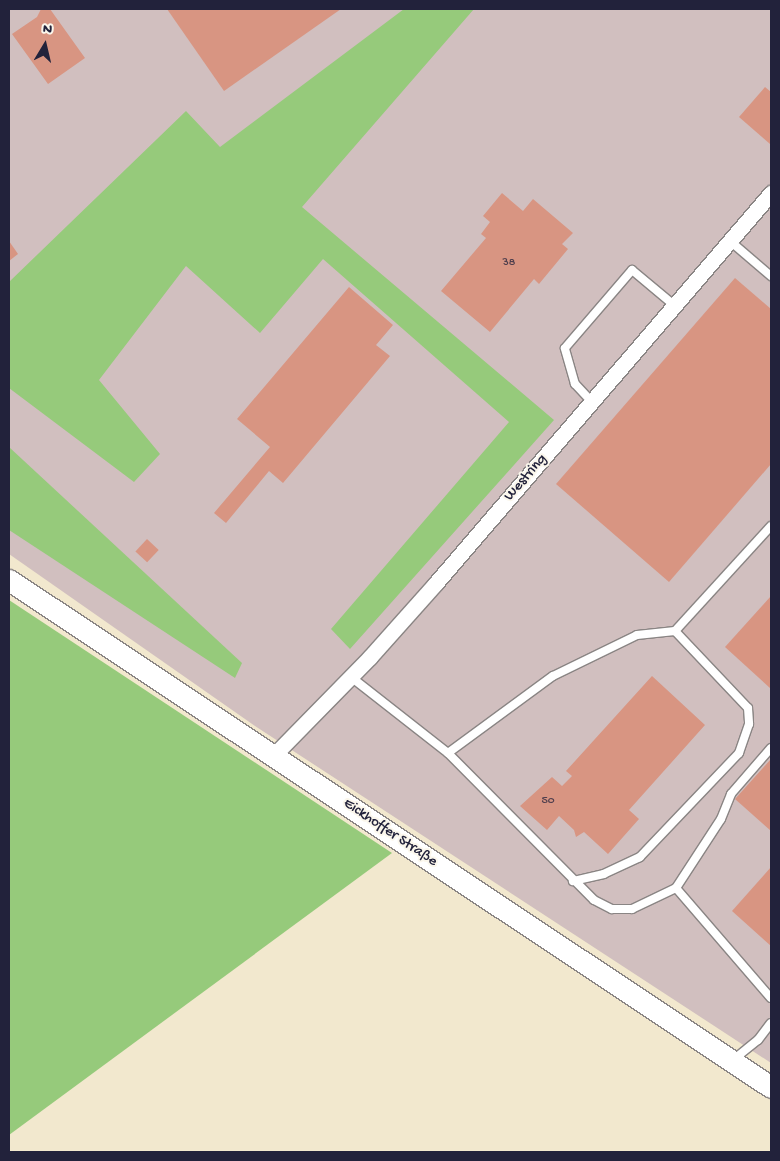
<!DOCTYPE html>
<html>
<head>
<meta charset="utf-8">
<style>
	body { margin:0 }
	#map { position:relative; width:780px; height:1161px; overflow:hidden; background:#f2e8ce; font-family:"Gochi Hand",sans-serif }
	div>[style] { position:absolute }
	.industrial>* { inset:0; background:#d1bfbf }
	.green>* { inset:0; background:#96ca7b }
	.building>* { inset:0; background:#d89582; transform-origin:0 0 }
	.roads { filter:drop-shadow(1px 0 #8a8584) drop-shadow(-1px 0 #8a8584) drop-shadow(0 1px #8a8584) drop-shadow(0 -1px #8a8584) }
	.lane>* { height:8px; margin:-4px; padding:0 4px; transform-origin:4px; border-radius:4px; background:#fff }
	.street>* { height:15px; margin:-7.5px; padding:0 7.5px; transform-origin:7.5px; border-radius:7.5px; background:#fff }
	.secondary>* { height:21px; margin:-10.5px; padding:0 10.5px; transform-origin:10.5px; border-radius:10.5px; background:#fff }
	span { translate:-50% -50%; white-space:nowrap; text-align:center; line-height:1.15; -webkit-text-stroke:4px #fbf7ec; paint-order:stroke }
	.number-label { font-size:12px; color:#503f4d }
	.number-label span { -webkit-text-stroke-width:0 }
	.street-label { font-size:15px; color:#22223b }
	.frame { position:absolute; inset:0; border:10px solid #22223b; pointer-events:none }
	.north { position:absolute; left:20px; top:20px; width:50px; height:50px; -webkit-text-stroke:4px #fbf7ec; paint-order:stroke; rotate:9deg; font-size:14px; font-weight:700; line-height:20px; text-align:center; color:#22223b }
	.north::after { content:''; display:block; margin:auto; width:18px; height:22px; background:#22223b; clip-path:polygon(50% 0,100% 100%,50% 72%,0 100%) }
</style>
</head>
<body>
<div id="map">
	<div class="industrial">
		<i style="clip-path:polygon(9px 9px,771px 9px,771px 1063px,255px 726px,9px 554px)"></i>
	</div>
	<div class="green">
		<i style="clip-path:polygon(404px 9px,474px 9px,302px 207px,554px 420px,350px 649px,331px 629px,509px 422px,323px 259px,260px 333px,186px 266px,99px 380px,160px 454px,134px 482px,9px 388px,9px 282px,186px 111px,220px 147px)"></i>
		<i style="clip-path:polygon(9px 447px,242px 663px,235px 678px,9px 530px)"></i>
		<i style="clip-path:polygon(9px 600px,392px 853px,9px 1135px)"></i>
	</div>
	<div class="building">
		<i style="clip-path:polygon(41px 9px,50px 9px,85px 58px,48px 84px,12px 34px,37px 17px)"></i>
		<i style="clip-path:polygon(167px 9px,341px 9px,224px 91px)"></i>
		<i style="clip-path:polygon(765px 87px,771px 92px,770px 144px,739px 117px)"></i>
		<i style="clip-path:polygon(502px 193px,523px 211px,533px 199px,573px 233px,562px 244px,568px 249px,539px 284px,534px 279px,490px 332px,441px 291px,486px 238px,481px 234px,490px 222px,483px 216px)"></i>
		<i style="clip-path:polygon(9px 241px,18px 254px,9px 261px)"></i>
		<i style="clip-path:polygon(735px 278px,771px 309px,771px 464px,669px 582px,556px 484px)"></i>
		<i style="clip-path:polygon(349px 287px,393px 325px,376px 345px,390px 356px,283px 483px,269px 471px,226px 523px,214px 513px,270px 447px,237px 419px)"></i>
		<i style="left:147px;top:539px;width:16px;height:17px;rotate:43deg"></i>
		<i style="clip-path:polygon(771px 596px,771px 689px,725px 647px)"></i>
		<i style="clip-path:polygon(652px 676px,705px 725px,629px 810px,639px 819px,608px 854px,584px 832px,576px 837px,574px 830px,559px 816px,547px 830px,520px 806px,552px 777px,562px 786px,572px 776px,566px 771px)"></i>
		<i style="clip-path:polygon(771px 759px,771px 831px,735px 799px)"></i>
		<i style="clip-path:polygon(771px 867px,771px 946px,732px 911px)"></i>
	</div>
	<div class="roads">
		<div class="lane">
			<i style="left:730px;top:241px;width:54px;rotate:40.5deg"></i>
			<i style="left:592px;top:402px;width:25px;rotate:-133deg"></i>
			<i style="left:575px;top:384px;width:37px;rotate:-106deg"></i>
			<i style="left:565px;top:348px;width:103px;rotate:-49.3deg"></i>
			<i style="left:632px;top:270px;width:56px;rotate:39.9deg"></i>
			<i style="left:675px;top:631px;width:142px;rotate:-47.6deg"></i>
			<i style="left:351px;top:677px;width:123px;rotate:38.1deg"></i>
			<i style="left:448px;top:753px;width:130px;rotate:-36.3deg"></i>
			<i style="left:553px;top:676px;width:93px;rotate:-26deg"></i>
			<i style="left:637px;top:635px;width:38px;rotate:-6deg"></i>
			<i style="left:675px;top:631px;width:106px;rotate:46.5deg"></i>
			<i style="left:748px;top:708px;width:16px;rotate:86deg"></i>
			<i style="left:749px;top:724px;width:31px;rotate:109deg"></i>
			<i style="left:739px;top:753px;width:144px;rotate:133.6deg"></i>
			<i style="left:640px;top:857px;width:40px;rotate:155deg"></i>
			<i style="left:604px;top:874px;width:32px;rotate:167deg"></i>
			<i style="left:448px;top:753px;width:207px;rotate:45.2deg"></i>
			<i style="left:594px;top:900px;width:20px;rotate:27deg"></i>
			<i style="left:612px;top:909px;width:20px"></i>
			<i style="left:632px;top:909px;width:49px;rotate:-25.5deg"></i>
			<i style="left:676px;top:888px;width:145px;rotate:49.2deg"></i>
			<i style="left:676px;top:888px;width:82px;rotate:-56.9deg"></i>
			<i style="left:721px;top:819px;width:27px;rotate:-68deg"></i>
			<i style="left:731px;top:794px;width:61px;rotate:-49deg"></i>
			<i style="left:733px;top:1060px;width:32px;rotate:-39deg"></i>
			<i style="left:758px;top:1040px;width:21px;rotate:-53deg"></i>
		</div>
		<div class="street">
			<i style="left:273px;top:756px;width:139px;rotate:-45.6deg"></i>
			<i style="left:370px;top:657px;width:98px;rotate:-48.3deg"></i>
			<i style="left:435px;top:584px;width:516px;rotate:-49.33deg"></i>
		</div>
		<div class="secondary">
			<i style="left:9px;top:580px;width:915px;rotate:33.64deg"></i>
		</div>
	</div>
	<div class="number-label">
		<span style="left:509px;top:264px">38</span>
		<span style="left:548px;top:802px">50</span>
	</div>
	<div class="street-label">
		<span style="left:526px;top:478px;rotate:-49deg">Westring</span>
		<span style="left:390px;top:833px;rotate:34deg">Eickhoffer Straße</span>
	</div>
	<div class="frame"></div>
	<div class="north">N</div>
</div>
</body>
</html>
